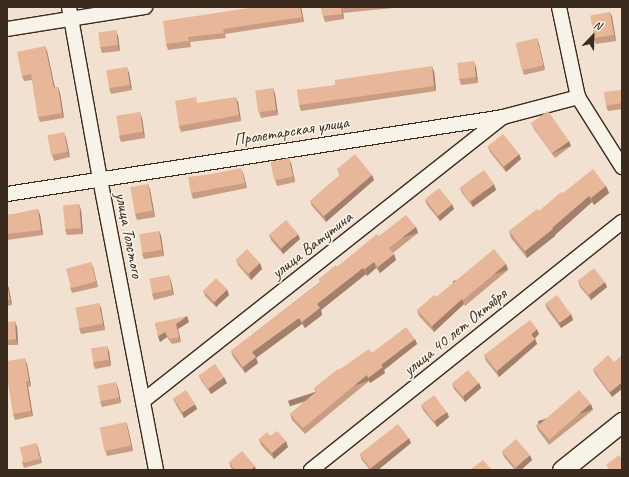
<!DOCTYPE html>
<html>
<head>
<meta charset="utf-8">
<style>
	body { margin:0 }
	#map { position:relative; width:629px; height:477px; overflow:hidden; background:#f2e1d0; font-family:Caveat,sans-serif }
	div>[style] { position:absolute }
	.roads { filter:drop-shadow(1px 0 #3b2a1e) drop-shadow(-1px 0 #3b2a1e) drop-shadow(0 1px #3b2a1e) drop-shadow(0 -1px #3b2a1e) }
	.minor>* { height:14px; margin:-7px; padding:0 7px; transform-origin:7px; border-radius:7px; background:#f7f3e8 }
	.secondary>* { height:19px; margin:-9.5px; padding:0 9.5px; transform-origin:9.5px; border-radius:9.5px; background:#f7f3e8 }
	.wall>* { inset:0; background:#c89d84 }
	.shaded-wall>* { inset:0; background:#a2806b; transform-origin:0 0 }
	.building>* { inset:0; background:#e8b799; transform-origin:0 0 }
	span { translate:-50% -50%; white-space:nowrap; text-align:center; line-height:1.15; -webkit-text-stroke:3.5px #f7f3e8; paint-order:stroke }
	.street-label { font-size:17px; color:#3b2a1e }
	.frame { position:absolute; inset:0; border:8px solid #3b2a1e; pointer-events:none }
	.north { position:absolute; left:573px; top:16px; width:40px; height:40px; -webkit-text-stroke:3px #f7f3e8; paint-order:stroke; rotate:23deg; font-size:11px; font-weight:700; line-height:16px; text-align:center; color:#3b2a1e }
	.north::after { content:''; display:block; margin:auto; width:14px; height:18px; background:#3b2a1e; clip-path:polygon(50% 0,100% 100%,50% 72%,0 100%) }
</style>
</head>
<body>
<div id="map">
	<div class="roads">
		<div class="minor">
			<i style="left:69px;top:7px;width:175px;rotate:79.8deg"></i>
			<i style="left:100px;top:179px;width:296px;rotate:79.1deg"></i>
			<i style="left:559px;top:7px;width:92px;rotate:78.1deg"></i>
			<i style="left:578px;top:97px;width:83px;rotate:57.8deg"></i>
			<i style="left:7px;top:29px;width:140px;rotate:-9.1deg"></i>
			<i style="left:7px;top:194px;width:502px;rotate:-8.82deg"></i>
			<i style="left:503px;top:117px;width:78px;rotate:-14.9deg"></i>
			<i style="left:143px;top:401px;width:458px;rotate:-38.3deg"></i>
			<i style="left:311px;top:470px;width:398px;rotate:-38.6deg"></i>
		</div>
		<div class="secondary">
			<i style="left:562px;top:470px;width:77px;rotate:-38.7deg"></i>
		</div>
	</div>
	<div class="wall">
		<i style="clip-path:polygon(255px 7px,301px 7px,304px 22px,225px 34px,226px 38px,190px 42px,191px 47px,168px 50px,166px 44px)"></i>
		<i style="clip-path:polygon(321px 7px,403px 7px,343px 13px,344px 19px,325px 22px,323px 16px)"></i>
		<i style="clip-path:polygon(610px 12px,612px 17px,616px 41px,596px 44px,594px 39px)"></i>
		<i style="clip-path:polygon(118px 36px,120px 51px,102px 53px,100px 47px)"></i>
		<i style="clip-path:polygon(537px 38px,539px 44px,545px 70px,524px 75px,522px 69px)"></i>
		<i style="clip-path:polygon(45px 46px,47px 51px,55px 88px,58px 87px,60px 93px,64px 118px,40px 122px,38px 117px,32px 80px,24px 81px,22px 76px)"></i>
		<i style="clip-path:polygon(476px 67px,478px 83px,461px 85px,459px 79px)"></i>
		<i style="clip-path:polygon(434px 71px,436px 91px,301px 111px,299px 105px,335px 85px)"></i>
		<i style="clip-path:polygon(129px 73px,132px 90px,111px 94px,109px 88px)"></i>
		<i style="clip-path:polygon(273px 88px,275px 94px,278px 115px,261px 118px,259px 112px)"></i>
		<i style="clip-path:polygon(622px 90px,622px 109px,608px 111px,606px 106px)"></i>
		<i style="clip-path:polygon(238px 102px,241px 121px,181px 132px,179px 126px,198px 103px)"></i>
		<i style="clip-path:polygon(142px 118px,145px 138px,121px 142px,119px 136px)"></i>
		<i style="clip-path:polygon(531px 123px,569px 141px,571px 146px,555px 158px,534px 129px)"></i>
		<i style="clip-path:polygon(66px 138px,70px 157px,54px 161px,52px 155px)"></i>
		<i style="clip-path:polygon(488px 147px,519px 154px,521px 159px,506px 172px,490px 152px)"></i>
		<i style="clip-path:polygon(291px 163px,295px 182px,277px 186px,275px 180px)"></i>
		<i style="clip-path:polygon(337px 169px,372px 175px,374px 180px,326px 222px,312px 206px,310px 201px,340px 175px)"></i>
		<i style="clip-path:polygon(243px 173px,247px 188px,193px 199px,191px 193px)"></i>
		<i style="clip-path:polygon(148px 184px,150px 190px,155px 217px,137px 220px,135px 214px)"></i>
		<i style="clip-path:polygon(606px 186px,609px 193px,594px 205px,592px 202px,555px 235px,555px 236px,527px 258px,511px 238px,509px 231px,539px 211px,563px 193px)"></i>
		<i style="clip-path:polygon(460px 188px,496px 190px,473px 207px,462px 193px)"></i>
		<i style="clip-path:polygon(425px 200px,454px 209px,440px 221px,427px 205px)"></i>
		<i style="clip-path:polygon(38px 209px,40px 215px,43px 235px,7px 240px,7px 215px,15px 214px)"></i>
		<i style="clip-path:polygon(81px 210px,83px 234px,67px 235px,65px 230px)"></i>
		<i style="clip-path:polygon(416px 227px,418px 233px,393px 253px,396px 260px,380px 273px,376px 268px,367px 276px,366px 274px,321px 310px,322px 315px,305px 328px,302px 324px,256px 358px,258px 363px,245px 373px,233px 357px,231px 351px,320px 282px,319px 279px,337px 267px,379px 236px)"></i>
		<i style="clip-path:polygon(159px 231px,161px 236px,164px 256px,144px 259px,142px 254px)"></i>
		<i style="clip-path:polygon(269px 234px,300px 239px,283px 254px,271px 240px)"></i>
		<i style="clip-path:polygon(236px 260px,260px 263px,262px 269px,251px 280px,238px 265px)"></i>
		<i style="clip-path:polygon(506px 264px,508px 270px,465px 306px,464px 304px,434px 332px,419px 316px,417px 310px,436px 297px)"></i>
		<i style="clip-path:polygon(93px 267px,98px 287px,72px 293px,70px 287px)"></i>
		<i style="clip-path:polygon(171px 281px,174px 295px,154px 300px,152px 294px)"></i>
		<i style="clip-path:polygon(578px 281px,607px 287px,591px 300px,580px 287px)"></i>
		<i style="clip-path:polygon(7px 283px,9px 289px,12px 305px,7px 306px)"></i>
		<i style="clip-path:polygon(203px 290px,229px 295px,216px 307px,205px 296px)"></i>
		<i style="clip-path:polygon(545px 303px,571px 314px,573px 320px,561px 328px,547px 309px)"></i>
		<i style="clip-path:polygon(101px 308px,105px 330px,81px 334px,79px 328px)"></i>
		<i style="clip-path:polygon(7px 322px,17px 327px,18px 345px,7px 345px)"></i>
		<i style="clip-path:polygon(189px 322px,178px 329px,181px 342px,172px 344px,167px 337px,160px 342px,158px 336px,155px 323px)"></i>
		<i style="clip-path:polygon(539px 334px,535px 338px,537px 344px,499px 377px,486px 361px,484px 355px)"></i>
		<i style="clip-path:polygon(415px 339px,417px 344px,384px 370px,385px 373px,370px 383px,369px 381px,305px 434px,292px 420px,290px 414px,316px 392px,314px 388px,339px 370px,372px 353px)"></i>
		<i style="clip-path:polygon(109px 351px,111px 366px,95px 369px,93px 363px)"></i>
		<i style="clip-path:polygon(614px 362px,612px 397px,595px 374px,593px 369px)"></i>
		<i style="clip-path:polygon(27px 364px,31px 386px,28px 387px,33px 416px,15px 420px,13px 414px)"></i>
		<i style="clip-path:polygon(199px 376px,227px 383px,211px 394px,202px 382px)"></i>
		<i style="clip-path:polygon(452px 383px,479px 383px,481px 388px,465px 402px,454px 389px)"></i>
		<i style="clip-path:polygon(118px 388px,121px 403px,102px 407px,100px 401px)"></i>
		<i style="clip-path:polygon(173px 398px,197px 409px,184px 418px,175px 403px)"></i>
		<i style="clip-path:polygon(421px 405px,449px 417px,437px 427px,423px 410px)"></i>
		<i style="clip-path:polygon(593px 410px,549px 445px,538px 430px,536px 425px)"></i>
		<i style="clip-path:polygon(126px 422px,128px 428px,133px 451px,107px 456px,105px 450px)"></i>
		<i style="clip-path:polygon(270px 436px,288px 447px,274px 459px,261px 445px,259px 439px)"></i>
		<i style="clip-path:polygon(36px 443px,38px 448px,42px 463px,24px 468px,22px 462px)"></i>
		<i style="clip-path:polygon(411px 443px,378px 470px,370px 470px,362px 460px,360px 455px)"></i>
		<i style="clip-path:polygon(502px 452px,532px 460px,521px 470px,515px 470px,504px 457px)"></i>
		<i style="clip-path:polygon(229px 462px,256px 470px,233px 470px,231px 468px)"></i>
	</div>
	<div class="shaded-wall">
		<i style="clip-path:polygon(300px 7px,301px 7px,304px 22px,302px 17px)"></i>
		<i style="clip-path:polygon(341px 7px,343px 13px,344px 19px,342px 14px)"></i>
		<i style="clip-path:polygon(610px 12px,612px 17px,616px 41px,614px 35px)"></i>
		<i style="clip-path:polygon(116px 30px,118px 36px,120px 51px,118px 45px)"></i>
		<i style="clip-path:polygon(537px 38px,539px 44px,545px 70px,543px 65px)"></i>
		<i style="clip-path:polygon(45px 46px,47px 51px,56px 93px,54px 88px)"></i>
		<i style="clip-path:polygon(474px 61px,476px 67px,478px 83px,476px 77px)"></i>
		<i style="clip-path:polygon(432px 66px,434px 71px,436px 91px,434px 86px)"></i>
		<i style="clip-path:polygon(127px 67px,129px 73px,132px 90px,130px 85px)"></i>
		<i style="clip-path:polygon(58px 87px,60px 93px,64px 118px,62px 113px)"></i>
		<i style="clip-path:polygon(273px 88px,275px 94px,278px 115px,276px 110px)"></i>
		<i style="clip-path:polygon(236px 97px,238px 102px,241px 121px,239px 115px)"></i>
		<i style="clip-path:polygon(140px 112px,142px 118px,145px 138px,143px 132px)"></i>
		<i style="clip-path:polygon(64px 132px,66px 138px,70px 157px,68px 152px)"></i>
		<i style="left:569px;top:141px;width:5px;height:20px;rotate:68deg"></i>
		<i style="clip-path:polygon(519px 154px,521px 159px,506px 172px,504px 166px)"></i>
		<i style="clip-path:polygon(289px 158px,291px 163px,295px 182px,293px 177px)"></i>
		<i style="clip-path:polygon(241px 168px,243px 173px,247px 188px,245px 183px)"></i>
		<i style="clip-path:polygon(372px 175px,374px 180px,326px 222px,324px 216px)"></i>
		<i style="clip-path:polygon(148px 184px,150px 190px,155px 217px,153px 211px)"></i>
		<i style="clip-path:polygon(494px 184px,496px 190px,473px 207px,471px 202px)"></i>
		<i style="clip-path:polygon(606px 186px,609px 193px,594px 205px,591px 198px)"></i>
		<i style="clip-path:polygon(589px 196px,592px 202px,555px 235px,555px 236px,527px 258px,525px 251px)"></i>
		<i style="clip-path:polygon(79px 204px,81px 210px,83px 234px,81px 228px)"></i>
		<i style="clip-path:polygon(452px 204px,454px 209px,440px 221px,438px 216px)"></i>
		<i style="clip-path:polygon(38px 209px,40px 215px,43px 235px,41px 230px)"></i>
		<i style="left:416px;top:227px;width:6px;height:34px;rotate:72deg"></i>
		<i style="clip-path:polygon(159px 231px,161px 236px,164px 256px,162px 250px)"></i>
		<i style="clip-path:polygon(298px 234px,300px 239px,283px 254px,281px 249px)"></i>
		<i style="clip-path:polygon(394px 254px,396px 260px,380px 273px,378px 267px)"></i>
		<i style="clip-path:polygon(91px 262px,93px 267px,98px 287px,96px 281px)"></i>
		<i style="clip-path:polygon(374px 262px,376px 268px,367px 276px,365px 269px)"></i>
		<i style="clip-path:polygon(260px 263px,262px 269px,251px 280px,249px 274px)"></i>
		<i style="left:506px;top:264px;width:6px;height:56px;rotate:72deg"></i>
		<i style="clip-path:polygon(363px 268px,366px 274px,321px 310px,322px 315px,305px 328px,302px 322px,317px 304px)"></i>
		<i style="clip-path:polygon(169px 275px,171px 281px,174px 295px,172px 290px)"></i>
		<i style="clip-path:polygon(605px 282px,607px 287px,591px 300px,589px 294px)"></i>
		<i style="clip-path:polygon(7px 283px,9px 289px,12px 305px,10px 300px)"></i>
		<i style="clip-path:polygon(227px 289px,229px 295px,216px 307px,214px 302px)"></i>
		<i style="clip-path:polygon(462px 299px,464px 304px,434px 332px,432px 326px)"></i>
		<i style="clip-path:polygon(99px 303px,101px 308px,105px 330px,103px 324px)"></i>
		<i style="clip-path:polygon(571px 314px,573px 320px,561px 328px,559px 323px)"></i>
		<i style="clip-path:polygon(187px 316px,189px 322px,178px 329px,181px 342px,179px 337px,176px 324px)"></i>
		<i style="clip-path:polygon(299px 318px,302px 324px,256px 358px,258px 363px,245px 373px,243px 367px,252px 352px)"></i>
		<i style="clip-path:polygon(15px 321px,17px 327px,18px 345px,16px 339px)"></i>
		<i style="clip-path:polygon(537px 329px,539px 334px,533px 340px,531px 334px)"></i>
		<i style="clip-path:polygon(165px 332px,167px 337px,160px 342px,158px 336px)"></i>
		<i style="clip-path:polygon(415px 339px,417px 344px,384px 370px,385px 373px,370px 383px,368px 378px,381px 365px)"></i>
		<i style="clip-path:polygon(535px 339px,537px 344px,499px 377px,497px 371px)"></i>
		<i style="clip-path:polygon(107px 346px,109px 351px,111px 366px,109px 360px)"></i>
		<i style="clip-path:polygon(25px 358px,27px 364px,31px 386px,29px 381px)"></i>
		<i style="left:367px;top:375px;width:6px;height:83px;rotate:72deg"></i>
		<i style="clip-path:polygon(224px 377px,227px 383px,211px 394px,209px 389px)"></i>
		<i style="clip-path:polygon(26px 381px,28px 387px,33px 416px,31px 411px)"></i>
		<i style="clip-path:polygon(116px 382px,118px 388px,121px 403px,119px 398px)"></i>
		<i style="clip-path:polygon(622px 382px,622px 389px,612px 397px,610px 392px)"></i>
		<i style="clip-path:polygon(479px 383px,481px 388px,465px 402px,463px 396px)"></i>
		<i style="clip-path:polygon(195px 404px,197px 409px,184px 418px,182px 412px)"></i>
		<i style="left:591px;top:404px;width:6px;height:56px;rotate:72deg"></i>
		<i style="clip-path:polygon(447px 412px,449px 417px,437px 427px,435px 421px)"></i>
		<i style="clip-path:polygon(126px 422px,128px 428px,133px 451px,131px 445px)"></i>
		<i style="clip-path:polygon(409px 438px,411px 443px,378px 470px,372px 470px,371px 468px)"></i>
		<i style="clip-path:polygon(286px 441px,288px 447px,274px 459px,272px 453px)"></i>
		<i style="clip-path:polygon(36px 443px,38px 448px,42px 463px,40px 458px)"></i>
		<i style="clip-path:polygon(530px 455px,532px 460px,521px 470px,517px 470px,516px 468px)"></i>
		<i style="clip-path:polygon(255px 466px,256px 470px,250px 470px)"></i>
	</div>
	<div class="building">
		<i style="clip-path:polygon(255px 7px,300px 7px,302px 17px,223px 29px,224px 33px,188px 37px,189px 41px,166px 44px,163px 21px)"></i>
		<i style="clip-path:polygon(321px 7px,345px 7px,341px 7px,342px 14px,323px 16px)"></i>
		<i style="left:610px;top:12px;width:23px;height:20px;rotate:80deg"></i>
		<i style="left:116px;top:30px;width:15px;height:18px;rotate:82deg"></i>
		<i style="left:537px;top:38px;width:28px;height:22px;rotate:77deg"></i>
		<i style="clip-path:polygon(45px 46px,54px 88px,58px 87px,62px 113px,38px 117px,31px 74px,22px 76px,17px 52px)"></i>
		<i style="left:474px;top:61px;width:16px;height:17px;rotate:83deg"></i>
		<i style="clip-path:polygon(432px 66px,434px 86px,299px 105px,297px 90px,335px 85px,335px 80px)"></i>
		<i style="left:127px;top:67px;width:18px;height:21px;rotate:81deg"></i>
		<i style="left:273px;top:88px;width:22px;height:18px;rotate:82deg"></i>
		<i style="clip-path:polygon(622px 90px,622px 103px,606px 106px,604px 92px)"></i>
		<i style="clip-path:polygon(196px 97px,197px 103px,236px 97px,239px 115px,179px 126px,175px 101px)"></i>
		<i style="left:548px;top:111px;width:37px;height:21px;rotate:55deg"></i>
		<i style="left:140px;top:112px;width:20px;height:24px;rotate:81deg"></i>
		<i style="left:64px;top:132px;width:20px;height:17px;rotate:79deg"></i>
		<i style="left:503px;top:134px;width:26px;height:20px;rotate:51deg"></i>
		<i style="clip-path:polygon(355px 154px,372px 175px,324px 216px,310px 201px,341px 174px,337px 169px)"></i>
		<i style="left:289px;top:158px;width:19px;height:19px;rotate:78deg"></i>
		<i style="clip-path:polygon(241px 168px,245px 183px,191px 193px,188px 177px,212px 174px)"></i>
		<i style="clip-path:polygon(593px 169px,606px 186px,591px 198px,589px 196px,552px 228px,553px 229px,525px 251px,509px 231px,537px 209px,539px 211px,561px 192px,563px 193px)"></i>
		<i style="left:484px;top:170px;width:17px;height:30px;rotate:54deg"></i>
		<i style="left:148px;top:184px;width:27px;height:18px;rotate:80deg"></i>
		<i style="left:439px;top:188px;width:21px;height:18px;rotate:51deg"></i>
		<i style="left:79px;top:204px;width:24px;height:16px;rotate:85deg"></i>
		<i style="clip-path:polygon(38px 209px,41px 230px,7px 234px,7px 215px,15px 214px)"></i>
		<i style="clip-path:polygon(406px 215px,416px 227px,389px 248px,394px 254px,378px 267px,374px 262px,365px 269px,363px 268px,317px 304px,320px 308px,302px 322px,299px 318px,252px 352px,256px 357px,243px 367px,231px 351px,321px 282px,319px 279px,336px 265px,337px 267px,377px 234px,379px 236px)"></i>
		<i style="left:286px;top:220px;width:18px;height:22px;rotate:49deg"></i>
		<i style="left:159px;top:231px;width:19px;height:20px;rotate:81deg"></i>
		<i style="left:247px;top:249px;width:19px;height:16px;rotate:47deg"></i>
		<i style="clip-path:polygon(494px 249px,506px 264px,463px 300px,462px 299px,432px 326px,417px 310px,434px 295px,436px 297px)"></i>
		<i style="left:91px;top:262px;width:20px;height:26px;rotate:75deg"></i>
		<i style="left:594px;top:268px;width:18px;height:21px;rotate:52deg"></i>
		<i style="left:169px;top:275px;width:15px;height:20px;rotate:79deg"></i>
		<i style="left:216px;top:278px;width:16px;height:18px;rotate:45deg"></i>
		<i style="clip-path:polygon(7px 283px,10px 300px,7px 300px)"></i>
		<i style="left:557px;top:295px;width:24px;height:14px;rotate:54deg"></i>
		<i style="left:99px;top:303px;width:21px;height:24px;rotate:79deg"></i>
		<i style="clip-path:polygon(187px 316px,176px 324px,179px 337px,170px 339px,165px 332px,158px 336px,155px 323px)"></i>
		<i style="clip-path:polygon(530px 320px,537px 329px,531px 334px,535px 339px,497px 371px,484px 355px)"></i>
		<i style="clip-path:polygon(15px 321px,16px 339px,7px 340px,7px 322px)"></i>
		<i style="clip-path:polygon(406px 327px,415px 339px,381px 365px,383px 367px,368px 378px,367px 375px,303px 428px,290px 414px,317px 391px,314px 388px,338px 369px,339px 370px,369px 349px,372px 353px)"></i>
		<i style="left:107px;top:346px;width:14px;height:16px;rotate:82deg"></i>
		<i style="clip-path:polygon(608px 355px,614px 362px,622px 355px,622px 382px,610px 392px,593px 369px)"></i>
		<i style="clip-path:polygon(25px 358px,29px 381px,26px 381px,31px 411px,13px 414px,7px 377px,7px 361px)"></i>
		<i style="left:215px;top:364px;width:16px;height:20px;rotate:55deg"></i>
		<i style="left:468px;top:370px;width:17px;height:21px;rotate:50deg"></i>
		<i style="left:116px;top:382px;width:16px;height:19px;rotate:79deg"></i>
		<i style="left:186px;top:390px;width:17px;height:15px;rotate:57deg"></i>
		<i style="left:579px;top:390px;width:18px;height:55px;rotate:49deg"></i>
		<i style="left:434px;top:395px;width:21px;height:16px;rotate:53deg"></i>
		<i style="left:126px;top:422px;width:24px;height:27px;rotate:78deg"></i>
		<i style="left:398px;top:424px;width:18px;height:49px;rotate:52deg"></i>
		<i style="clip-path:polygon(277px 431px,286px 441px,272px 453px,259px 439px,267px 432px,270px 436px)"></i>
		<i style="left:516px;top:439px;width:21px;height:19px;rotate:49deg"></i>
		<i style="left:36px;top:443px;width:16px;height:17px;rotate:75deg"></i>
		<i style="clip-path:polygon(242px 451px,255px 466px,250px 470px,235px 470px,229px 462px)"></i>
		<i style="clip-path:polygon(619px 455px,622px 459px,622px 470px,609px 470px,606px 465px)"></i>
		<i style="clip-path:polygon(483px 460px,492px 470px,470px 470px)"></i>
	</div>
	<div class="street-label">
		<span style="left:291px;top:131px;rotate:-9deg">Пролетарская улица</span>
		<span style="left:129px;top:235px;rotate:79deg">улица Толстого</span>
		<span style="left:312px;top:245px;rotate:-38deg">улица Ватутина</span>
		<span style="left:455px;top:332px;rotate:-39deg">улица 40 лет Октября</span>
	</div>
	<div class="frame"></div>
	<div class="north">N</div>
</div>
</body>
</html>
